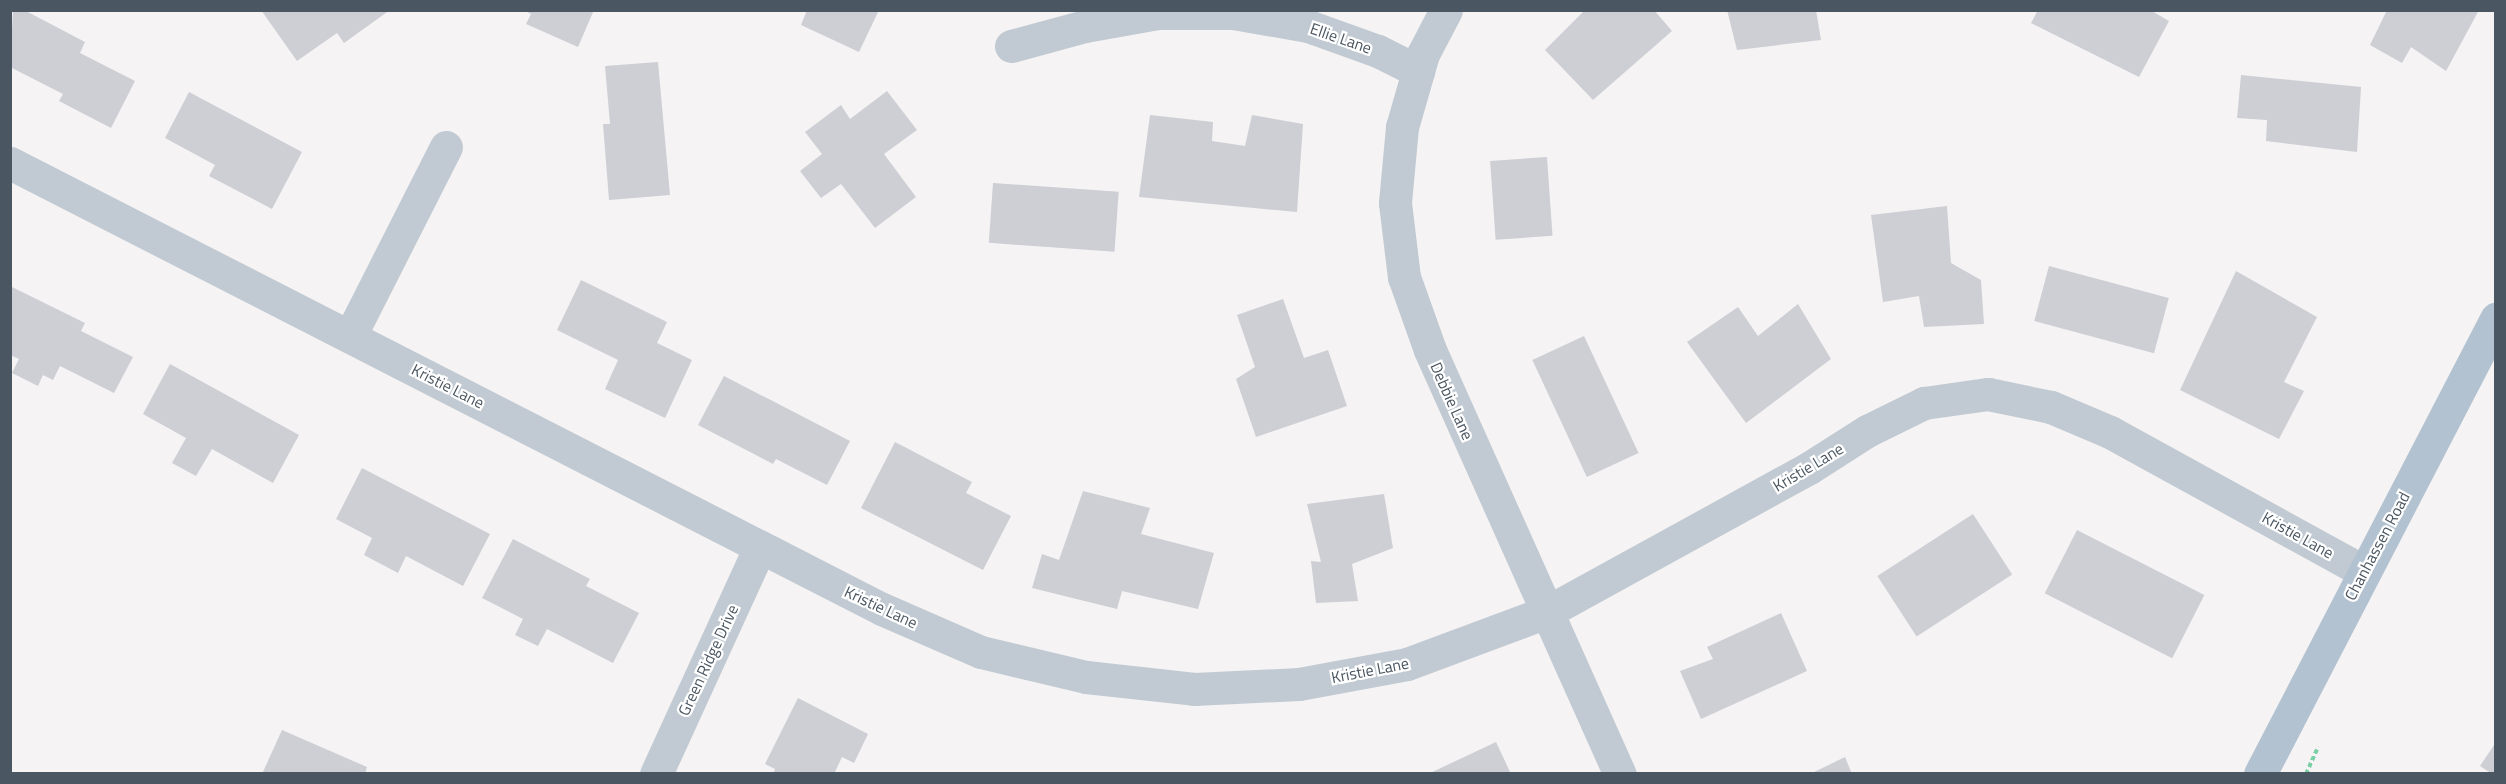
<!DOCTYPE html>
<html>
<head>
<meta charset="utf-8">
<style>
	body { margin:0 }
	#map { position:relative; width:2506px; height:784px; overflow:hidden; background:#f5f3f3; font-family:"Titillium Web",sans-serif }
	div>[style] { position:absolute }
	.building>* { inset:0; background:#cdcfd5; transform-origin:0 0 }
	.path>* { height:4px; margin-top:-2px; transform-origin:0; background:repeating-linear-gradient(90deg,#7ad0a6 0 4.5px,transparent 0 7.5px) }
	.minor>* { height:33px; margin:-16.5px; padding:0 16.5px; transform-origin:16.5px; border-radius:16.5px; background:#c1cad2 }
	.major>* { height:33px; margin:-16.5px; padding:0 16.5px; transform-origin:16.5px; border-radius:16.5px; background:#b3c2d1 }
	span { translate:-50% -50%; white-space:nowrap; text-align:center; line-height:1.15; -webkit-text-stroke:4.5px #fff; paint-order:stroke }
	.street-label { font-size:16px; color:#4a5661 }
	.frame { position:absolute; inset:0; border:12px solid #4a5661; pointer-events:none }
</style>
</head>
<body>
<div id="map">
	<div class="building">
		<i style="clip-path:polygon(13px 10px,24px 10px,85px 42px,80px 53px,135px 81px,111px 128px,59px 101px,63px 94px,10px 67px)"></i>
		<i style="clip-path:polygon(261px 10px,390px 10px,344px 43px,337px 33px,297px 61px)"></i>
		<i style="clip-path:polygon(523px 10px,594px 10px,578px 47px,526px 24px,531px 14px)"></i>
		<i style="clip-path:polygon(807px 10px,879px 10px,859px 52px,801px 25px)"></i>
		<i style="clip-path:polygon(1585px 10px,1654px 10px,1672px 31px,1593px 100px,1545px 50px)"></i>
		<i style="clip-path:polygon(1727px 10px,1816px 10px,1821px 40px,1737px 50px)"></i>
		<i style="clip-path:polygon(2038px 10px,2150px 10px,2169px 21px,2139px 77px,2031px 23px)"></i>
		<i style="clip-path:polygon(2387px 10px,2479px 10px,2446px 71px,2411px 47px,2402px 63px,2370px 45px)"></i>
		<i style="clip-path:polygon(658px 62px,670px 195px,609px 200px,603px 124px,610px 124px,605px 66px)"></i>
		<i style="clip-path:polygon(2241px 75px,2361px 87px,2357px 152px,2266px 141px,2267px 120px,2237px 118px)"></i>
		<i style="clip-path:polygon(887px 91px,917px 130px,884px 154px,916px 197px,875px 228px,841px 184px,821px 198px,800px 171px,822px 154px,805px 132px,841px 105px,850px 119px)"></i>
		<i style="clip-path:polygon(189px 92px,302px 152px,272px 209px,209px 176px,215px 165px,165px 138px)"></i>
		<i style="clip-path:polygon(1150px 115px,1213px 122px,1212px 141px,1245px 146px,1252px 115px,1303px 124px,1297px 212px,1139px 197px)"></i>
		<i style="left:1547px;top:157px;width:79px;height:57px;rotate:86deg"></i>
		<i style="left:993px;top:183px;width:126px;height:60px;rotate:4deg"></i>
		<i style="clip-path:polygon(1947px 206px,1951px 263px,1981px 280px,1984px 324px,1924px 327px,1919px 296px,1883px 302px,1871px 215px)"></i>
		<i style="left:2049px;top:266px;width:124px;height:57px;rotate:15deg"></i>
		<i style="clip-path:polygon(2236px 271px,2317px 317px,2284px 382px,2304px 391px,2279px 439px,2180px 390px)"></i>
		<i style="clip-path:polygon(581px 280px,667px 322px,657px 343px,692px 360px,665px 418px,605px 389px,618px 360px,557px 330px)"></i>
		<i style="clip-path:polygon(10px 286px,85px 323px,81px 331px,133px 357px,114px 393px,60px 366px,53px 380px,43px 375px,38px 386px,12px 373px,19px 359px,10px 355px)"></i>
		<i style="clip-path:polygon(1283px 299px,1304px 358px,1328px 350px,1347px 406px,1256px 437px,1236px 379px,1255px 367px,1237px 315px)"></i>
		<i style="clip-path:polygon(1798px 304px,1831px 359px,1746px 423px,1687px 342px,1738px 307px,1758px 336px)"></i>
		<i style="left:1584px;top:336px;width:129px;height:57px;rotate:65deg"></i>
		<i style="clip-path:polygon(170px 364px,299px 435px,273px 483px,212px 449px,196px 476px,172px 463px,186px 438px,143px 414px)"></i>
		<i style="clip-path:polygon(724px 376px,850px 441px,827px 485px,776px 459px,773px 464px,698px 425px)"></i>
		<i style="clip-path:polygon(895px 442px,972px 482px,966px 493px,1011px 516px,983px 570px,861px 508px)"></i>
		<i style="clip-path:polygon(362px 468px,490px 534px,463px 586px,406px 556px,398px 573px,364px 555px,372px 538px,336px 519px)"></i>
		<i style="clip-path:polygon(1083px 491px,1150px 508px,1141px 534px,1214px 553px,1198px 609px,1122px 591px,1117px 609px,1032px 588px,1042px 554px,1059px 560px)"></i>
		<i style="clip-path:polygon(1384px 494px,1393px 548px,1352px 564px,1358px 601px,1316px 603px,1311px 561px,1321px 562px,1307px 504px)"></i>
		<i style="left:1973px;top:514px;width:72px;height:114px;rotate:57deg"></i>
		<i style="left:2077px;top:530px;width:143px;height:71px;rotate:27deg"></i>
		<i style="clip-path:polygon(513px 539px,590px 579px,586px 586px,639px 613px,613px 663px,547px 629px,538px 646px,515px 635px,523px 619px,482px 598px)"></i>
		<i style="clip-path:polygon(1781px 613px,1807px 671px,1701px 719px,1680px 671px,1713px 659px,1707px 647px)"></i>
		<i style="clip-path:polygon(798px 698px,868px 734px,854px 763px,842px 757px,834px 774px,773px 774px,775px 769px,765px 764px)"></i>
		<i style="clip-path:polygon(282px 730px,367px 767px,365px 774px,262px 774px)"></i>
		<i style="clip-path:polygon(1496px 742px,1511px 774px,1428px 774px)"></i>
		<i style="clip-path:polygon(2496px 742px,2496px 774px,2492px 774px,2480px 766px)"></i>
		<i style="clip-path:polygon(1845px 757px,1852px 774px,1810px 774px)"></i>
	</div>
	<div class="path">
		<i style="left:2306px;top:774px;width:30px;rotate:-66deg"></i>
	</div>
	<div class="minor">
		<i style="left:1446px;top:10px;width:50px;rotate:117.6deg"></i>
		<i style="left:1423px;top:54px;width:76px;rotate:106deg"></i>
		<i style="left:1402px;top:127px;width:76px;rotate:95.3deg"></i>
		<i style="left:1395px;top:203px;width:75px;rotate:83.1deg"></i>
		<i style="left:1404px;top:277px;width:77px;rotate:70.4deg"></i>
		<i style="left:1430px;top:350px;width:465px;rotate:65.9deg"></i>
		<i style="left:1011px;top:46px;width:77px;rotate:-15.1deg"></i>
		<i style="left:1085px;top:26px;width:74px;rotate:-10.1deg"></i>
		<i style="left:1158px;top:13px;width:75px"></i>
		<i style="left:1233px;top:13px;width:76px;rotate:9.8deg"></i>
		<i style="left:1308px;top:26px;width:74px;rotate:19.7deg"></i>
		<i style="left:1378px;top:51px;width:45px;rotate:26.6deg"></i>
		<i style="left:10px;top:163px;width:979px;rotate:27.09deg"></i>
		<i style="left:882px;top:609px;width:108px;rotate:23.5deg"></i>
		<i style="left:981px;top:652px;width:108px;rotate:13.4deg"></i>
		<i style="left:1086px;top:677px;width:109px;rotate:6.3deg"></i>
		<i style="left:1194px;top:689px;width:105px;rotate:-2.7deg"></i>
		<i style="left:1299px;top:684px;width:110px;rotate:-10.5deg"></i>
		<i style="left:1407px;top:664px;width:149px;rotate:-20.4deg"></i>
		<i style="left:1547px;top:612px;width:299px;rotate:-28.8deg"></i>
		<i style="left:1809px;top:468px;width:69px;rotate:-32.5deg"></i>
		<i style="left:1867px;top:431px;width:64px;rotate:-26.2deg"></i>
		<i style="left:1924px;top:403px;width:65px;rotate:-8deg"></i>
		<i style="left:1988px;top:394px;width:64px;rotate:11.7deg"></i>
		<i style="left:2051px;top:407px;width:64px;rotate:23deg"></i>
		<i style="left:2110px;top:432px;width:289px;rotate:28.8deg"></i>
		<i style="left:350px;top:336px;width:212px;rotate:-63.1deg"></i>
		<i style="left:656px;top:774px;width:250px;rotate:-65.4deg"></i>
	</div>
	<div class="major">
		<i style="left:2260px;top:774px;width:513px;rotate:-62.59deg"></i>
	</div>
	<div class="street-label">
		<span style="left:1341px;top:38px;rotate:19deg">Ellie Lane</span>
		<span style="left:448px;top:386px;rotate:27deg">Kristie Lane</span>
		<span style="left:1452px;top:401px;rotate:66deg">Debbie Lane</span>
		<span style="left:1808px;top:467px;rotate:-31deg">Kristie Lane</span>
		<span style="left:2298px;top:535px;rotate:29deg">Kristie Lane</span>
		<span style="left:2377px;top:546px;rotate:-62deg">Chanhassen Road</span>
		<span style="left:881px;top:607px;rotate:25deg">Kristie Lane</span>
		<span style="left:708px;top:660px;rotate:-65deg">Green Ridge Drive</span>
		<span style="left:1370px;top:670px;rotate:-11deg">Kristie Lane</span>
	</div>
	<div class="frame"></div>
</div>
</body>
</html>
